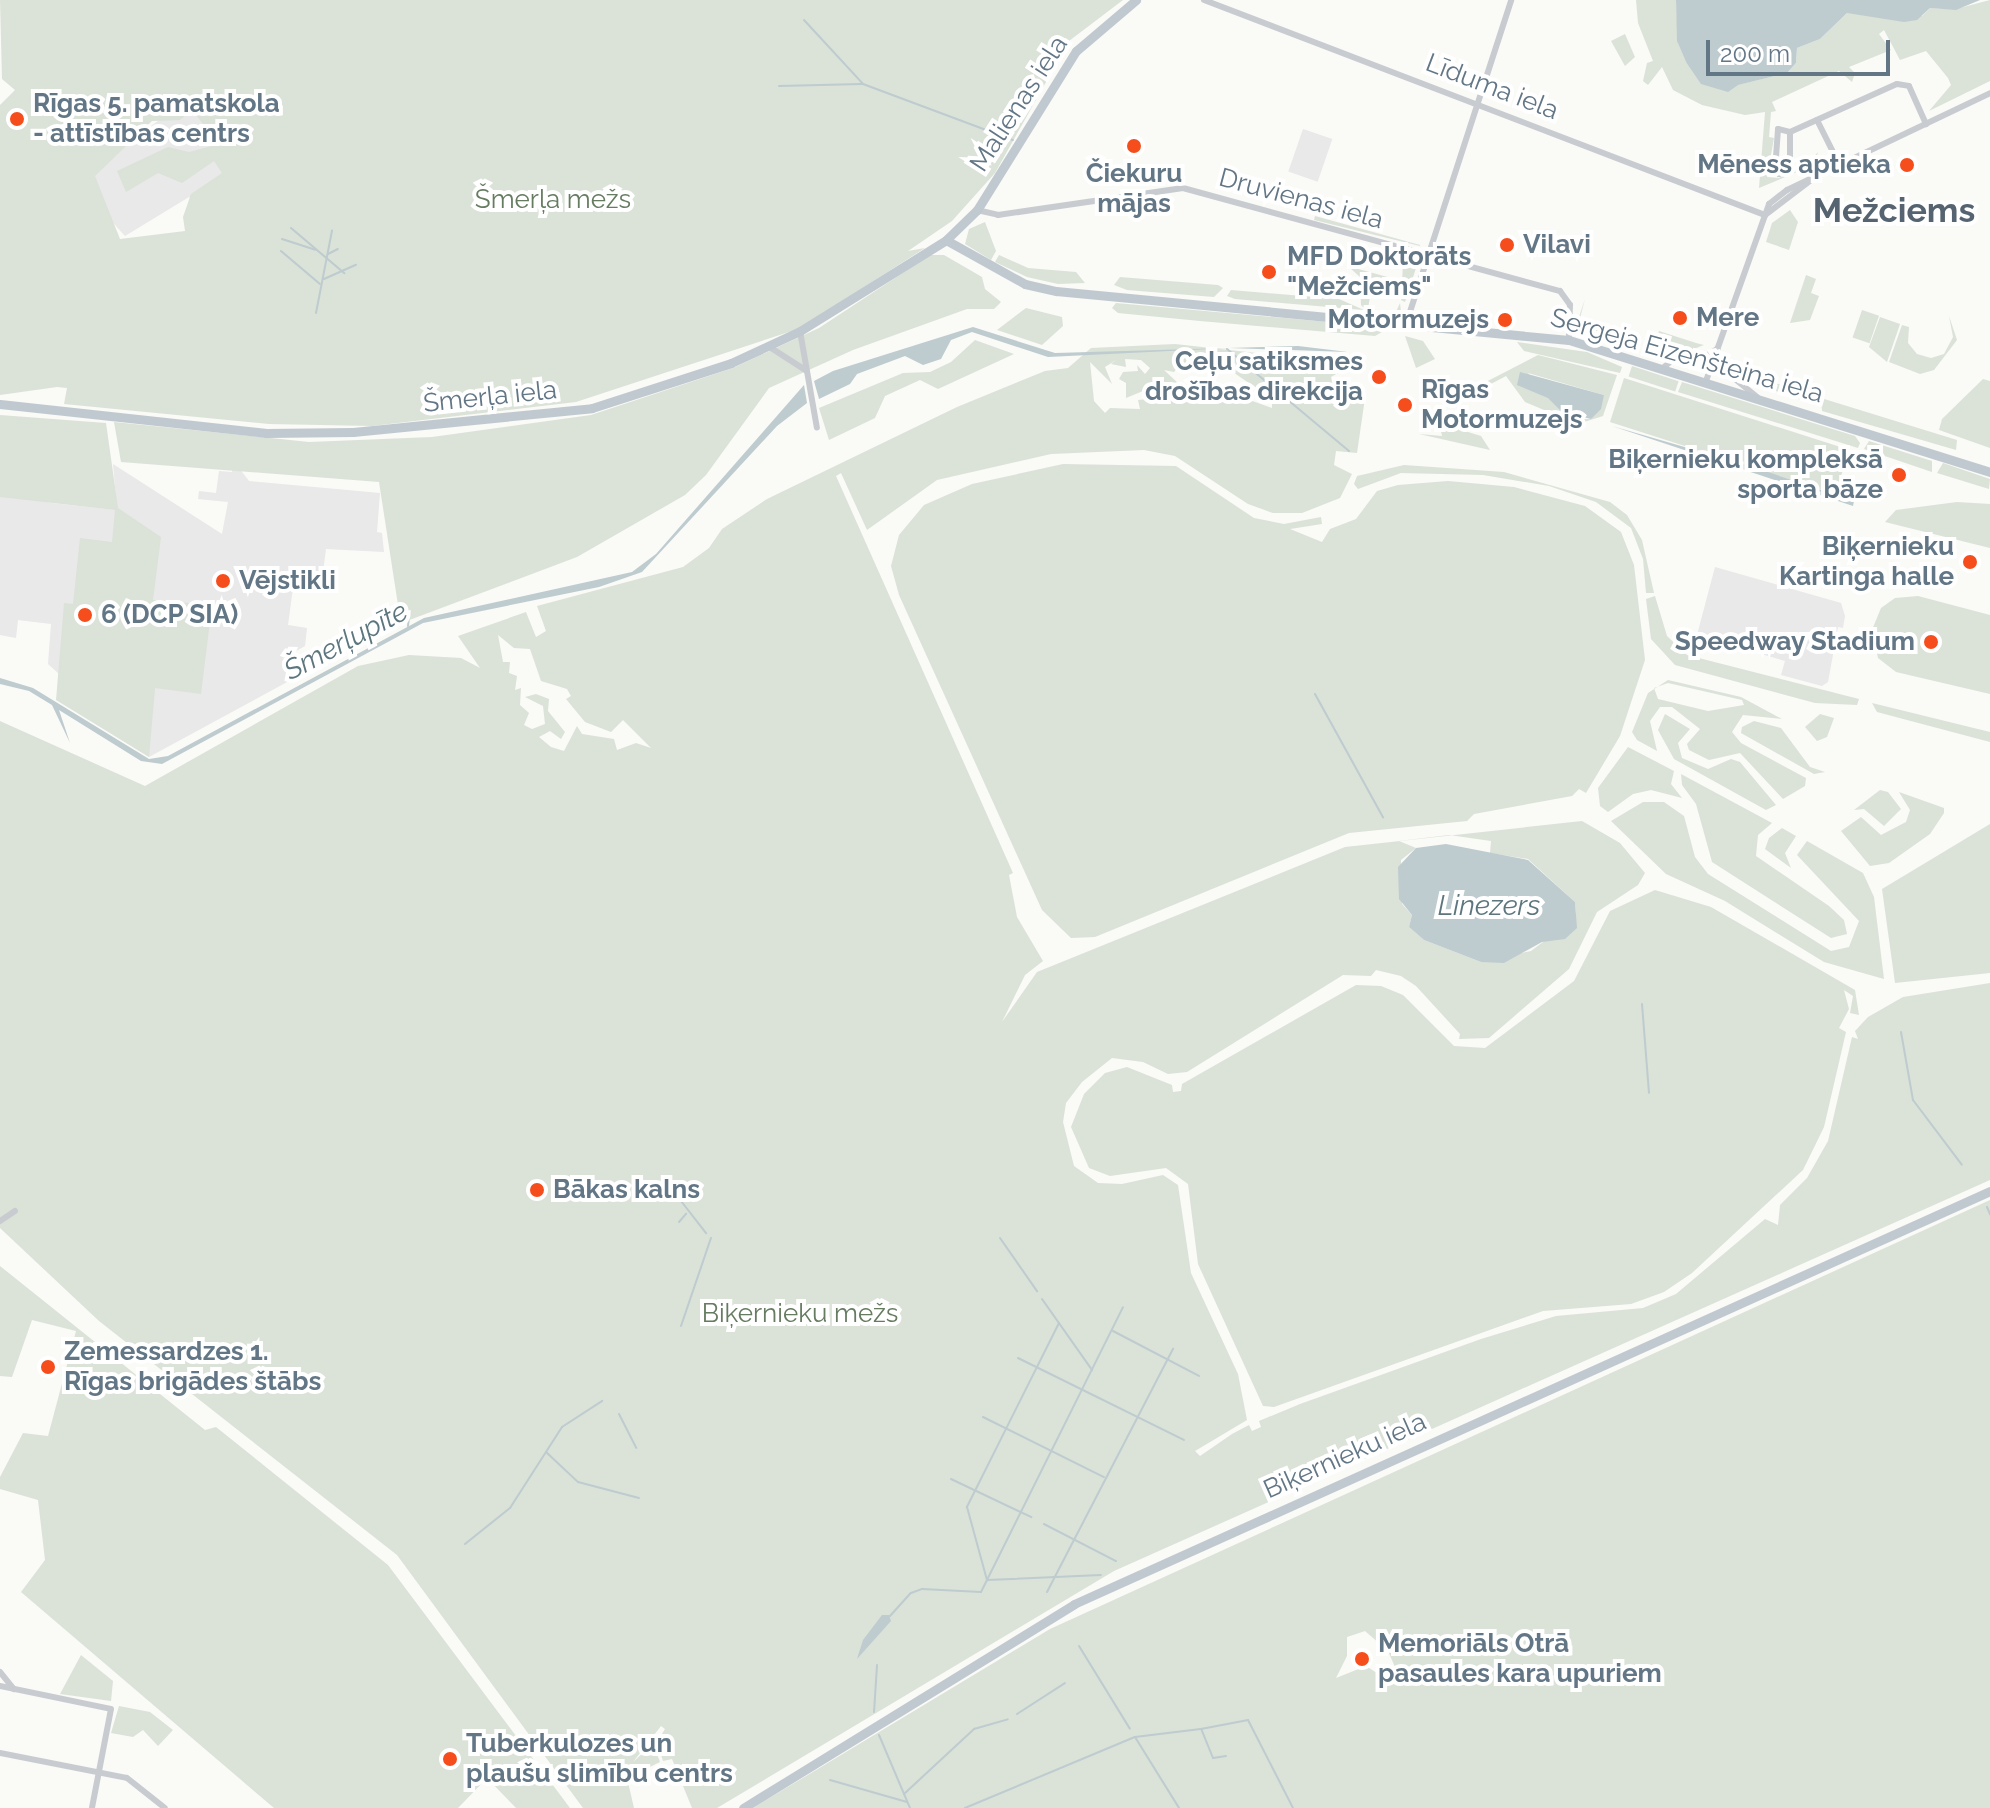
<!DOCTYPE html>
<html>
<head>
<meta charset="utf-8">
<style>
	body { margin:0 }
	#map { position:relative; width:1990px; height:1808px; overflow:hidden; background:#fafaf7; font-family:Raleway,sans-serif }
	div>[style] { position:absolute }
	.built>* { inset:0; background:#e8e9e8; transform-origin:0 0 }
	.green>* { inset:0; background:#dbe2d8; transform-origin:0 0 }
	.water>* { inset:0; background:#becbcf }
	.stream>* { height:2px; margin:-1px; padding:0 1px; transform-origin:1px; border-radius:1px; background:#becbcf }
	.street>* { height:6px; margin:-3px; padding:0 3px; transform-origin:3px; border-radius:3px; background:#c8ccd0 }
	.secondary>* { height:9px; margin:-4.5px; padding:0 4.5px; transform-origin:4.5px; border-radius:4.5px; background:#c1c9d0 }
	.dots>* { width:22px; height:22px; translate:-50% -50%; box-sizing:border-box; border:4px solid #fff; border-radius:50% }
	span { translate:-50% -50%; white-space:nowrap; text-align:center; line-height:1.15; -webkit-text-stroke:8px #fff; paint-order:stroke }
	.street-label { font-size:26px; color:#627686 }
	.poi-label { font-size:26px; color:#627686; font-weight:700 }
	.left { translate:0 -50%; text-align:left }
	.right { translate:-100% -50%; text-align:right }
	.park-label { font-size:26px; color:#667c61 }
	.water-label { font-size:28px; color:#5d767e; font-style:italic }
	.district-label { font-size:34px; color:#556470; font-weight:700 }
	.scale { position:absolute; left:1706px; top:40px; width:184px; height:36px; box-sizing:border-box; border:4px solid #627686; border-top:0; padding-left:10px; font-size:24px; line-height:28px; white-space:nowrap; color:#627686; -webkit-text-stroke:6px #fff; paint-order:stroke }
</style>
</head>
<body>
<div id="map">
	<div class="built">
		<i style="clip-path:polygon(189px 99px,263px 204px,218px 235px,189px 197px,125px 236px,107px 216px,89px 170px)"></i>
		<i style="left:1303px;top:129px;width:31px;height:45px;rotate:19deg"></i>
		<i style="clip-path:polygon(233px 460px,249px 481px,380px 493px,377px 532px,382px 533px,384px 552px,326px 549px,321px 587px,293px 588px,288px 625px,307px 628px,305px 646px,291px 654px,300px 675px,149px 757px,94px 722px,69px 683px,48px 664px,51px 624px,18px 620px,16px 638px,0 635px,0 489px,51px 503px,117px 510px,113px 464px,222px 534px,228px 502px,198px 499px,199px 491px,216px 493px,219px 471px,232px 472px)"></i>
		<i style="clip-path:polygon(1715px 567px,1841px 603px,1845px 616px,1843px 628px,1838px 627px,1828px 682px,1822px 686px,1781px 675px,1785px 661px,1697px 635px)"></i>
	</div>
	<div class="green">
		<i style="clip-path:polygon(evenodd,0 0,1123px 0,1069px 41px,995px 173px,952px 221px,908px 251px,925px 248px,798px 329px,576px 402px,372px 426px,269px 424px,64px 404px,67px 388px,57px 387px,0 395px,0 105px,15px 90px,2px 79px,0 0,192px 110px,219px 144px,189px 152px,168px 147px,117px 171px,126px 192px,158px 173px,182px 183px,214px 161px,222px 173px,191px 194px,183px 217px,185px 231px,120px 239px,95px 176px,152px 121px,180px 120px,192px 110px)"></i>
		<i style="clip-path:polygon(1636px 0,1676px 0,1678px 43px,1686px 62px,1737px 85px,1787px 73px,1796px 63px,1797px 48px,1820px 39px,1847px 13px,1922px 16px,1930px 8px,1956px 9px,1990px 0,1990px 81px,1929px 111px,1951px 85px,1948px 78px,1926px 51px,1900px 60px,1884px 30px,1879px 34px,1891px 50px,1849px 67px,1855px 73px,1852px 82px,1839px 71px,1772px 102px,1776px 111px,1771px 112px,1769px 137px,1774px 138px,1767px 177px,1779px 178px,1809px 163px,1818px 152px,1816px 159px,1828px 159px,1759px 188px,1765px 112px,1745px 115px,1702px 105px,1673px 90px,1662px 67px,1648px 85px,1643px 81px,1647px 63px,1653px 61px,1638px 23px)"></i>
		<i style="clip-path:polygon(1625px 34px,1635px 57px,1625px 66px,1611px 41px)"></i>
		<i style="clip-path:polygon(1790px 210px,1798px 222px,1789px 250px,1766px 242px,1772px 223px)"></i>
		<i style="clip-path:polygon(1315px 216px,1420px 245px,1420px 246px,1314px 220px)"></i>
		<i style="clip-path:polygon(985px 222px,996px 251px,991px 260px,965px 244px,969px 229px)"></i>
		<i style="clip-path:polygon(1354px 250px,1360px 252px,1351px 267px,1402px 281px,1403px 264px,1416px 268px,1405px 302px,1401px 300px,1403px 293px,1372px 284px,1368px 309px,1396px 312px,1400px 303px,1401px 312px,1398px 312px,1365px 309px,1361px 305px,1360px 277px,1349px 267px)"></i>
		<i style="clip-path:polygon(930px 255px,944px 255px,982px 277px,985px 289px,1001px 302px,994px 309px,967px 309px,853px 350px,769px 388px,706px 475px,685px 495px,577px 557px,388px 628px,387px 614px,398px 605px,379px 482px,121px 462px,114px 422px,309px 442px,432px 437px,591px 415px,733px 368px,819px 328px)"></i>
		<i style="clip-path:polygon(999px 255px,1028px 268px,1076px 272px,1085px 283px,1058px 284px,1027px 277px,995px 262px)"></i>
		<i style="clip-path:polygon(1806px 275px,1816px 279px,1811px 293px,1819px 296px,1810px 320px,1790px 323px)"></i>
		<i style="clip-path:polygon(1120px 277px,1218px 285px,1223px 288px,1214px 297px,1127px 290px,1114px 285px)"></i>
		<i style="clip-path:polygon(1231px 290px,1339px 299px,1364px 310px,1235px 299px,1227px 296px)"></i>
		<i style="clip-path:polygon(1585px 299px,1580px 318px,1627px 338px,1576px 326px)"></i>
		<i style="clip-path:polygon(1116px 303px,1384px 327px,1389px 328px,1375px 336px,1200px 321px,1118px 313px,1112px 308px)"></i>
		<i style="clip-path:polygon(1026px 308px,1062px 317px,1063px 326px,1042px 345px,997px 330px)"></i>
		<i style="left:1862px;top:310px;width:18px;height:29px;rotate:19deg"></i>
		<i style="clip-path:polygon(1949px 316px,1957px 340px,1934px 370px,1920px 374px,1889px 362px,1902px 325px,1909px 327px,1908px 343px,1917px 354px,1931px 358px,1944px 354px,1953px 337px)"></i>
		<i style="clip-path:polygon(1880px 317px,1900px 324px,1887px 362px,1869px 347px)"></i>
		<i style="clip-path:polygon(1659px 331px,1696px 343px,1704px 345px,1683px 353px,1654px 346px)"></i>
		<i style="clip-path:polygon(1405px 336px,1423px 341px,1435px 359px,1416px 368px)"></i>
		<i style="clip-path:polygon(975px 340px,1014px 354px,938px 389px,920px 380px,885px 396px,875px 418px,829px 440px,819px 408px,903px 373px,930px 372px,951px 362px)"></i>
		<i style="clip-path:polygon(1517px 342px,1587px 352px,1622px 367px,1620px 373px,1524px 351px)"></i>
		<i style="clip-path:polygon(evenodd,1175px 344px,1339px 362px,1345px 369px,1331px 377px,1332px 382px,1365px 398px,1357px 453px,1336px 451px,1334px 465px,1352px 474px,1340px 498px,1302px 513px,1273px 513px,1248px 504px,1175px 456px,1144px 450px,1051px 454px,937px 480px,867px 530px,841px 473px,836px 476px,1013px 873px,1009px 875px,1017px 917px,1043px 961px,1025px 975px,1002px 1022px,1037px 972px,1345px 847px,1582px 821px,1620px 843px,1645px 873px,1638px 885px,1597px 912px,1569px 969px,1489px 1038px,1459px 1039px,1460px 1034px,1416px 986px,1401px 976px,1376px 970px,1371px 976px,1343px 975px,1187px 1072px,1168px 1074px,1143px 1062px,1112px 1058px,1082px 1082px,1066px 1103px,1063px 1122px,1074px 1166px,1098px 1183px,1122px 1184px,1163px 1175px,1178px 1185px,1191px 1273px,1238px 1374px,1247px 1420px,1195px 1451px,1200px 1456px,1232px 1434px,1249px 1425px,1252px 1431px,1261px 1427px,1259px 1421px,1300px 1404px,1481px 1339px,1556px 1316px,1643px 1308px,1676px 1294px,1765px 1219px,1778px 1225px,1780px 1205px,1807px 1178px,1828px 1141px,1852px 1037px,1858px 1039px,1855px 1031px,1868px 1017px,1903px 997px,1990px 983px,1990px 1180px,1114px 1571px,717px 1808px,692px 1808px,672px 1759px,663px 1761px,657px 1742px,665px 1729px,661px 1726px,633px 1762px,653px 1744px,660px 1762px,627px 1778px,634px 1808px,583px 1808px,397px 1555px,99px 1321px,0 1228px,0 721px,145px 786px,358px 666px,409px 655px,461px 658px,480px 668px,458px 636px,526px 612px,536px 637px,546px 631px,537px 606px,683px 567px,709px 548px,722px 529px,767px 499px,957px 407px,1045px 371px,1068px 368px,1091px 348px,1175px 344px,1125px 359px,1141px 360px,1150px 368px,1145px 374px,1137px 365px,1138px 371px,1123px 372px,1119px 379px,1126px 383px,1126px 398px,1143px 391px,1157px 398px,1138px 400px,1140px 409px,1110px 408px,1105px 413px,1094px 401px,1090px 362px,1112px 384px,1105px 367px,1116px 360px,1111px 364px,1126px 367px,1125px 359px,1175px 344px,1214px 359px,1272px 399px,1272px 408px,1213px 387px,1179px 384px,1164px 370px,1174px 372px,1181px 363px,1201px 370px,1214px 359px,1175px 344px,498px 635px,514px 648px,530px 649px,541px 681px,567px 689px,571px 696px,566px 699px,585px 722px,611px 732px,623px 720px,651px 748px,636px 743px,617px 750px,614px 739px,582px 734px,577px 726px,564px 751px,551px 747px,539px 737px,550px 731px,561px 739px,565px 732px,548px 711px,549px 699px,536px 694px,525px 697px,543px 706px,545px 724px,532px 729px,524px 725px,529px 713px,520px 705px,521px 688px,515px 690px,517px 676px,509px 673px,510px 662px,503px 662px,498px 635px,1175px 344px,1449px 835px,1491px 841px,1490px 853px,1528px 859px,1575px 902px,1576px 917px,1531px 951px,1481px 962px,1424px 940px,1409px 927px,1412px 915px,1402px 904px,1401px 860px,1416px 848px,1399px 841px,1449px 835px)"></i>
		<i style="clip-path:polygon(evenodd,1538px 355px,1617px 375px,1603px 416px,1581px 423px,1556px 415px,1525px 402px,1506px 376px,1453px 404px,1449px 401px,1538px 355px,1528px 373px,1604px 395px,1591px 419px,1584px 419px,1562px 412px,1528px 373px)"></i>
		<i style="left:1632px;top:366px;width:49px;height:11px;rotate:18deg"></i>
		<i style="clip-path:polygon(1745px 373px,1815px 396px,1813px 404px,1741px 379px)"></i>
		<i style="clip-path:polygon(1624px 378px,1856px 452px,1849px 452px,1838px 485px,1862px 494px,1860px 502px,1610px 422px)"></i>
		<i style="clip-path:polygon(1983px 379px,1990px 381px,1990px 448px,1939px 430px,1942px 419px)"></i>
		<i style="clip-path:polygon(1682px 382px,1855px 436px,1860px 443px,1858px 448px,1678px 392px)"></i>
		<i style="clip-path:polygon(1821px 398px,1957px 440px,1956px 450px,1822px 411px)"></i>
		<i style="clip-path:polygon(0 415px,106px 423px,118px 508px,161px 537px,153px 600px,212px 605px,201px 694px,155px 688px,149px 757px,56px 700px,64px 603px,73px 604px,80px 538px,112px 542px,115px 510px,0 497px)"></i>
		<i style="clip-path:polygon(1439px 423px,1481px 436px,1490px 450px,1419px 434px,1442px 436px)"></i>
		<i style="clip-path:polygon(1869px 441px,1932px 461px,1932px 472px,1864px 449px)"></i>
		<i style="clip-path:polygon(1943px 463px,1990px 479px,1989px 489px,1937px 473px)"></i>
		<i style="clip-path:polygon(1063px 464px,1176px 466px,1254px 518px,1284px 524px,1321px 517px,1322px 524px,1290px 529px,1322px 542px,1330px 529px,1356px 519px,1377px 491px,1398px 485px,1448px 481px,1514px 487px,1585px 506px,1621px 532px,1634px 565px,1645px 660px,1620px 736px,1586px 793px,1579px 789px,1572px 796px,1474px 814px,1467px 821px,1349px 833px,1095px 937px,1071px 938px,1042px 910px,899px 595px,891px 566px,899px 535px,924px 505px,972px 484px)"></i>
		<i style="clip-path:polygon(1404px 465px,1504px 472px,1610px 502px,1627px 515px,1642px 540px,1654px 593px,1646px 593px,1643px 559px,1631px 528px,1596px 502px,1549px 486px,1483px 475px,1401px 473px,1358px 489px,1354px 484px,1357px 476px)"></i>
		<i style="clip-path:polygon(1957px 502px,1990px 504px,1990px 548px,1885px 522px,1896px 510px)"></i>
		<i style="clip-path:polygon(1655px 596px,1667px 636px,1687px 655px,1859px 699px,1857px 705px,1815px 703px,1675px 665px,1651px 639px,1646px 599px)"></i>
		<i style="clip-path:polygon(1918px 596px,1990px 615px,1990px 694px,1896px 672px,1878px 658px,1872px 630px,1881px 608px,1895px 598px)"></i>
		<i style="clip-path:polygon(evenodd,1668px 680px,1741px 697px,1782px 719px,1743px 715px,1732px 732px,1741px 743px,1806px 778px,1805px 786px,1783px 799px,1740px 753px,1709px 760px,1689px 750px,1687px 744px,1700px 729px,1672px 707px,1660px 707px,1650px 721px,1657px 751px,1637px 740px,1632px 732px,1648px 693px,1668px 680px,1668px 683px,1742px 700px,1744px 705px,1708px 711px,1658px 699px,1654px 688px,1668px 683px)"></i>
		<i style="clip-path:polygon(1872px 703px,1990px 732px,1990px 742px,1877px 712px)"></i>
		<i style="clip-path:polygon(1665px 714px,1690px 729px,1678px 743px,1682px 758px,1708px 769px,1731px 759px,1740px 762px,1776px 805px,1766px 810px,1674px 759px,1658px 730px)"></i>
		<i style="clip-path:polygon(1820px 714px,1834px 718px,1827px 737px,1817px 741px,1805px 727px)"></i>
		<i style="clip-path:polygon(1754px 721px,1781px 728px,1810px 767px,1825px 772px,1814px 774px,1741px 733px,1742px 727px)"></i>
		<i style="clip-path:polygon(1628px 747px,1674px 771px,1671px 784px,1682px 798px,1651px 790px,1633px 794px,1608px 812px,1600px 806px,1598px 788px)"></i>
		<i style="clip-path:polygon(1681px 774px,1772px 823px,1758px 835px,1756px 856px,1829px 906px,1844px 920px,1847px 934px,1831px 938px,1712px 862px,1696px 804px,1682px 785px)"></i>
		<i style="clip-path:polygon(1880px 790px,1888px 792px,1901px 809px,1884px 826px,1864px 809px,1854px 810px)"></i>
		<i style="clip-path:polygon(1899px 792px,1944px 808px,1944px 813px,1930px 834px,1889px 863px,1870px 866px,1841px 831px,1861px 817px,1881px 835px,1906px 822px,1910px 810px)"></i>
		<i style="clip-path:polygon(1643px 802px,1664px 802px,1684px 816px,1695px 857px,1708px 874px,1831px 951px,1849px 947px,1859px 921px,1797px 855px,1807px 841px,1863px 873px,1874px 897px,1884px 979px,1824px 962px,1725px 901px,1666px 874px,1611px 821px)"></i>
		<i style="clip-path:polygon(1990px 824px,1990px 973px,1895px 983px,1882px 889px)"></i>
		<i style="clip-path:polygon(1782px 828px,1796px 836px,1785px 853px,1791px 868px,1765px 849px,1769px 838px)"></i>
		<i style="clip-path:polygon(1655px 890px,1711px 907px,1855px 990px,1859px 1015px,1850px 1013px,1853px 996px,1844px 990px,1849px 1009px,1839px 1028px,1846px 1032px,1824px 1127px,1803px 1170px,1692px 1273px,1664px 1292px,1631px 1304px,1543px 1311px,1274px 1407px,1263px 1406px,1198px 1264px,1188px 1184px,1166px 1168px,1110px 1176px,1089px 1168px,1071px 1127px,1084px 1094px,1105px 1073px,1127px 1067px,1172px 1085px,1173px 1092px,1181px 1091px,1182px 1084px,1356px 985px,1381px 986px,1403px 995px,1454px 1046px,1485px 1048px,1574px 981px,1610px 911px)"></i>
		<i style="clip-path:polygon(evenodd,1990px 1200px,1990px 1808px,753px 1808px,1050px 1629px,1990px 1200px,1365px 1631px,1388px 1651px,1395px 1667px,1380px 1675px,1366px 1666px,1336px 1678px,1347px 1656px,1347px 1637px,1365px 1631px)"></i>
		<i style="clip-path:polygon(0 1266px,205px 1430px,216px 1427px,388px 1565px,570px 1808px,516px 1808px,487px 1778px,458px 1808px,274px 1808px,21px 1592px,45px 1560px,38px 1500px,0 1489px,0 1477px,23px 1433px,48px 1436px,76px 1331px,32px 1320px,12px 1377px,0 1376px)"></i>
		<i style="clip-path:polygon(81px 1655px,113px 1681px,111px 1701px,60px 1694px)"></i>
		<i style="clip-path:polygon(119px 1706px,150px 1712px,173px 1730px,158px 1746px,143px 1730px,133px 1737px,111px 1733px)"></i>
	</div>
	<div class="water">
		<i style="clip-path:polygon(1676px 0,1980px 0,1956px 10px,1930px 8px,1917px 20px,1904px 22px,1847px 13px,1820px 39px,1797px 48px,1796px 63px,1787px 73px,1738px 85px,1728px 92px,1701px 84px,1686px 62px,1677px 41px)"></i>
		<i style="clip-path:polygon(973px 327px,1055px 353px,1298px 346px,1348px 352px,1230px 348px,1048px 357px,972px 332px,951px 340px,941px 359px,923px 365px,905px 356px,857px 374px,850px 384px,819px 399px,814px 381px,833px 371px)"></i>
		<i style="clip-path:polygon(1520px 372px,1604px 395px,1601px 409px,1591px 419px,1562px 412px,1548px 398px,1517px 385px)"></i>
		<i style="clip-path:polygon(804px 385px,807px 403px,777px 426px,642px 572px,599px 587px,423px 623px,162px 764px,141px 761px,59px 710px,70px 743px,52px 705px,29px 691px,0 684px,0 678px,33px 688px,149px 759px,168px 756px,424px 618px,632px 572px,656px 554px)"></i>
		<i style="clip-path:polygon(1612px 426px,1750px 466px,1854px 501px,1853px 506px)"></i>
		<i style="clip-path:polygon(1446px 844px,1528px 860px,1575px 902px,1577px 928px,1565px 939px,1542px 942px,1504px 963px,1481px 962px,1424px 940px,1409px 927px,1412px 915px,1399px 899px,1398px 867px,1416px 848px)"></i>
		<i style="clip-path:polygon(882px 1615px,889px 1615px,891px 1621px,857px 1659px,863px 1640px)"></i>
	</div>
	<div class="stream">
		<i style="left:804px;top:20px;width:87px;rotate:47.3deg"></i>
		<i style="left:863px;top:84px;width:160px;rotate:20.5deg"></i>
		<i style="left:779px;top:86px;width:83px;rotate:-1.4deg"></i>
		<i style="left:291px;top:228px;width:70px;rotate:40.3deg"></i>
		<i style="left:282px;top:239px;width:35px;rotate:18deg"></i>
		<i style="left:281px;top:251px;width:51px;rotate:40.2deg"></i>
		<i style="left:328px;top:254px;width:11px;rotate:-27deg"></i>
		<i style="left:324px;top:279px;width:35px;rotate:-24deg"></i>
		<i style="left:316px;top:313px;width:84px;rotate:-79deg"></i>
		<i style="left:1227px;top:349px;width:159px;rotate:39.9deg"></i>
		<i style="left:408px;top:626px;width:10px;rotate:-84deg"></i>
		<i style="left:1315px;top:694px;width:141px;rotate:61.1deg"></i>
		<i style="left:1642px;top:1004px;width:89px;rotate:85.5deg"></i>
		<i style="left:1901px;top:1032px;width:69px;rotate:80deg"></i>
		<i style="left:1913px;top:1100px;width:81px;rotate:53deg"></i>
		<i style="left:681px;top:1201px;width:41px;rotate:52deg"></i>
		<i style="left:1987px;top:1207px;width:8px;rotate:67deg"></i>
		<i style="left:679px;top:1222px;width:11px;rotate:-49deg"></i>
		<i style="left:1000px;top:1238px;width:65px;rotate:55.1deg"></i>
		<i style="left:1042px;top:1299px;width:87px;rotate:54.8deg"></i>
		<i style="left:1059px;top:1323px;width:206px;rotate:116.6deg"></i>
		<i style="left:967px;top:1507px;width:76px;rotate:74.7deg"></i>
		<i style="left:987px;top:1580px;width:114px;rotate:-2.5deg"></i>
		<i style="left:681px;top:1326px;width:93px;rotate:-71.2deg"></i>
		<i style="left:1113px;top:1331px;width:97px;rotate:27.6deg"></i>
		<i style="left:1018px;top:1358px;width:185px;rotate:26.3deg"></i>
		<i style="left:619px;top:1414px;width:38px;rotate:63deg"></i>
		<i style="left:983px;top:1417px;width:135px;rotate:26.4deg"></i>
		<i style="left:546px;top:1452px;width:44px;rotate:43.2deg"></i>
		<i style="left:578px;top:1482px;width:63px;rotate:14.7deg"></i>
		<i style="left:951px;top:1479px;width:89px;rotate:25.4deg"></i>
		<i style="left:1044px;top:1524px;width:81px;rotate:27.2deg"></i>
		<i style="left:465px;top:1544px;width:58px;rotate:-38.7deg"></i>
		<i style="left:510px;top:1508px;width:96px;rotate:-57.3deg"></i>
		<i style="left:562px;top:1427px;width:48px;rotate:-33deg"></i>
		<i style="left:1047px;top:1592px;width:274px;rotate:-62.6deg"></i>
		<i style="left:890px;top:1616px;width:31px;rotate:-48deg"></i>
		<i style="left:911px;top:1593px;width:12px;rotate:-20deg"></i>
		<i style="left:922px;top:1589px;width:59px;rotate:2.9deg"></i>
		<i style="left:981px;top:1592px;width:318px;rotate:-63.5deg"></i>
		<i style="left:1079px;top:1646px;width:97px;rotate:58.4deg"></i>
		<i style="left:874px;top:1712px;width:47px;rotate:-86.3deg"></i>
		<i style="left:1017px;top:1714px;width:57px;rotate:-32.9deg"></i>
		<i style="left:879px;top:1735px;width:79px;rotate:67deg"></i>
		<i style="left:1135px;top:1737px;width:84px;rotate:58.2deg"></i>
		<i style="left:1226px;top:1756px;width:13px;rotate:171deg"></i>
		<i style="left:1213px;top:1758px;width:31px;rotate:-112deg"></i>
		<i style="left:1201px;top:1729px;width:48px;rotate:-10.8deg"></i>
		<i style="left:1248px;top:1720px;width:99px;rotate:62.9deg"></i>
		<i style="left:830px;top:1780px;width:80px;rotate:15.9deg"></i>
		<i style="left:904px;top:1794px;width:96px;rotate:-42.9deg"></i>
		<i style="left:974px;top:1729px;width:35px;rotate:-16deg"></i>
		<i style="left:965px;top:1808px;width:184px;rotate:-22.7deg"></i>
		<i style="left:1135px;top:1737px;width:66px;rotate:-6.9deg"></i>
	</div>
	<div class="street">
		<i style="left:1204px;top:0;width:601px;rotate:20.97deg"></i>
		<i style="left:1817px;top:120px;width:51px;rotate:63.4deg"></i>
		<i style="left:1790px;top:132px;width:37px;rotate:90deg"></i>
		<i style="left:1790px;top:169px;width:12px;rotate:156deg"></i>
		<i style="left:1779px;top:174px;width:5px;rotate:-143deg"></i>
		<i style="left:1775px;top:171px;width:42px;rotate:-85.9deg"></i>
		<i style="left:1778px;top:129px;width:12px;rotate:14deg"></i>
		<i style="left:1790px;top:132px;width:117px;rotate:-24.2deg"></i>
		<i style="left:1897px;top:84px;width:12px;rotate:9deg"></i>
		<i style="left:1909px;top:86px;width:42px;rotate:65.9deg"></i>
		<i style="left:977px;top:210px;width:22px;rotate:13deg"></i>
		<i style="left:998px;top:215px;width:187px;rotate:-8.3deg"></i>
		<i style="left:1183px;top:188px;width:391px;rotate:15.3deg"></i>
		<i style="left:1560px;top:291px;width:17px;rotate:54deg"></i>
		<i style="left:1570px;top:305px;width:35px;rotate:92deg"></i>
		<i style="left:1765px;top:215px;width:56px;rotate:-37.1deg"></i>
		<i style="left:1407px;top:321px;width:337px;rotate:-72deg"></i>
		<i style="left:800px;top:331px;width:98px;rotate:80.1deg"></i>
		<i style="left:768px;top:346px;width:46px;rotate:32.7deg"></i>
		<i style="left:1717px;top:349px;width:29px;rotate:63deg"></i>
		<i style="left:1730px;top:375px;width:35px;rotate:39deg"></i>
		<i style="left:1663px;top:368px;width:11px;rotate:-41deg"></i>
		<i style="left:1671px;top:361px;width:30px;rotate:-4deg"></i>
		<i style="left:1701px;top:359px;width:19px;rotate:-32deg"></i>
		<i style="left:1706px;top:381px;width:188px;rotate:-70.4deg"></i>
		<i style="left:1769px;top:204px;width:23px;rotate:-38deg"></i>
		<i style="left:1787px;top:190px;width:225px;rotate:-25.5deg"></i>
		<i style="left:0;top:1221px;width:18px;rotate:-34deg"></i>
		<i style="left:0;top:1672px;width:22px;rotate:51deg"></i>
		<i style="left:0;top:1686px;width:113px;rotate:11.7deg"></i>
		<i style="left:111px;top:1709px;width:101px;rotate:100.9deg"></i>
		<i style="left:0;top:1753px;width:129px;rotate:11.1deg"></i>
		<i style="left:127px;top:1778px;width:48px;rotate:38.3deg"></i>
	</div>
	<div class="secondary">
		<i style="left:946px;top:240px;width:90px;rotate:29.1deg"></i>
		<i style="left:1025px;top:284px;width:32px;rotate:13deg"></i>
		<i style="left:1056px;top:291px;width:515px;rotate:5.46deg"></i>
		<i style="left:1569px;top:340px;width:441px;rotate:17.4deg"></i>
		<i style="left:0;top:404px;width:268px;rotate:6.2deg"></i>
		<i style="left:266px;top:433px;width:87px;rotate:-0.7deg"></i>
		<i style="left:353px;top:432px;width:240px;rotate:-5.7deg"></i>
		<i style="left:592px;top:408px;width:146px;rotate:-17.9deg"></i>
		<i style="left:731px;top:363px;width:76px;rotate:-24.9deg"></i>
		<i style="left:800px;top:331px;width:172px;rotate:-31.9deg"></i>
		<i style="left:946px;top:240px;width:43px;rotate:-44.1deg"></i>
		<i style="left:977px;top:210px;width:187px;rotate:-58.1deg"></i>
		<i style="left:1076px;top:51px;width:79px;rotate:-40.4deg"></i>
		<i style="left:743px;top:1808px;width:389px;rotate:-31.6deg"></i>
		<i style="left:1074px;top:1604px;width:1005px;rotate:-24.27deg"></i>
	</div>
	<div class="dots">
		<i style="left:17px;top:119px;background:#f54e1c"></i>
		<i style="left:1134px;top:146px;background:#f54e1c"></i>
		<i style="left:1907px;top:165px;background:#f54e1c"></i>
		<i style="left:1507px;top:245px;background:#f54e1c"></i>
		<i style="left:1269px;top:272px;background:#f54e1c"></i>
		<i style="left:1680px;top:318px;background:#f54e1c"></i>
		<i style="left:1505px;top:320px;background:#f54e1c"></i>
		<i style="left:1379px;top:377px;background:#f54e1c"></i>
		<i style="left:1405px;top:405px;background:#f54e1c"></i>
		<i style="left:1899px;top:475px;background:#f54e1c"></i>
		<i style="left:1970px;top:562px;background:#f54e1c"></i>
		<i style="left:223px;top:581px;background:#f54e1c"></i>
		<i style="left:85px;top:615px;background:#f54e1c"></i>
		<i style="left:1931px;top:642px;background:#f54e1c"></i>
		<i style="left:537px;top:1190px;background:#f54e1c"></i>
		<i style="left:48px;top:1367px;background:#f54e1c"></i>
		<i style="left:1362px;top:1659px;background:#f54e1c"></i>
		<i style="left:450px;top:1759px;background:#f54e1c"></i>
	</div>
	<div class="street-label">
		<span style="left:1492px;top:87px;rotate:21deg">Līduma iela</span>
		<span style="left:1019px;top:104px;rotate:-57deg">Malienas iela</span>
		<span style="left:1301px;top:199px;rotate:15deg">Druvienas iela</span>
		<span style="left:1687px;top:356px;rotate:16deg">Sergeja Eizenšteina iela</span>
		<span style="left:490px;top:397px;rotate:-6deg">Šmerļa iela</span>
		<span style="left:1345px;top:1456px;rotate:-24deg">Biķernieku iela</span>
	</div>
	<div class="poi-label">
		<span class="left" style="left:33px;top:119px">Rīgas 5. pamatskola<br>- attīstības centrs</span>
		<span class="right" style="left:1891px;top:165px">Mēness aptieka</span>
		<span style="left:1134px;top:189px">Čiekuru<br>mājas</span>
		<span class="left" style="left:1523px;top:245px">Vilavi</span>
		<span class="left" style="left:1287px;top:272px">MFD Doktorāts<br>"Mežciems"</span>
		<span class="left" style="left:1696px;top:318px">Mere</span>
		<span class="right" style="left:1489px;top:320px">Motormuzejs</span>
		<span class="right" style="left:1363px;top:377px">Ceļu satiksmes<br>drošības direkcija</span>
		<span class="left" style="left:1421px;top:405px">Rīgas<br>Motormuzejs</span>
		<span class="right" style="left:1883px;top:475px">Biķernieku kompleksā<br>sporta bāze</span>
		<span class="right" style="left:1954px;top:562px">Biķernieku<br>Kartinga halle</span>
		<span class="left" style="left:239px;top:581px">Vējstikli</span>
		<span class="left" style="left:101px;top:615px">6 (DCP SIA)</span>
		<span class="right" style="left:1915px;top:642px">Speedway Stadium</span>
		<span class="left" style="left:553px;top:1190px">Bākas kalns</span>
		<span class="left" style="left:64px;top:1367px">Zemessardzes 1.<br>Rīgas brigādes štābs</span>
		<span class="left" style="left:1378px;top:1659px">Memoriāls Otrā<br>pasaules kara upuriem</span>
		<span class="left" style="left:466px;top:1759px">Tuberkulozes un<br>plaušu slimību centrs</span>
	</div>
	<div class="park-label">
		<span style="left:553px;top:200px">Šmerļa mežs</span>
		<span style="left:800px;top:1314px">Biķernieku mežs</span>
	</div>
	<div class="water-label">
		<span style="left:346px;top:641px;rotate:-28deg">Šmerļupīte</span>
		<span style="left:1489px;top:906px">Linezers</span>
	</div>
	<div class="district-label">
		<span style="left:1894px;top:211px">Mežciems</span>
	</div>
	<div class="scale">200 m</div>
</div>
</body>
</html>
